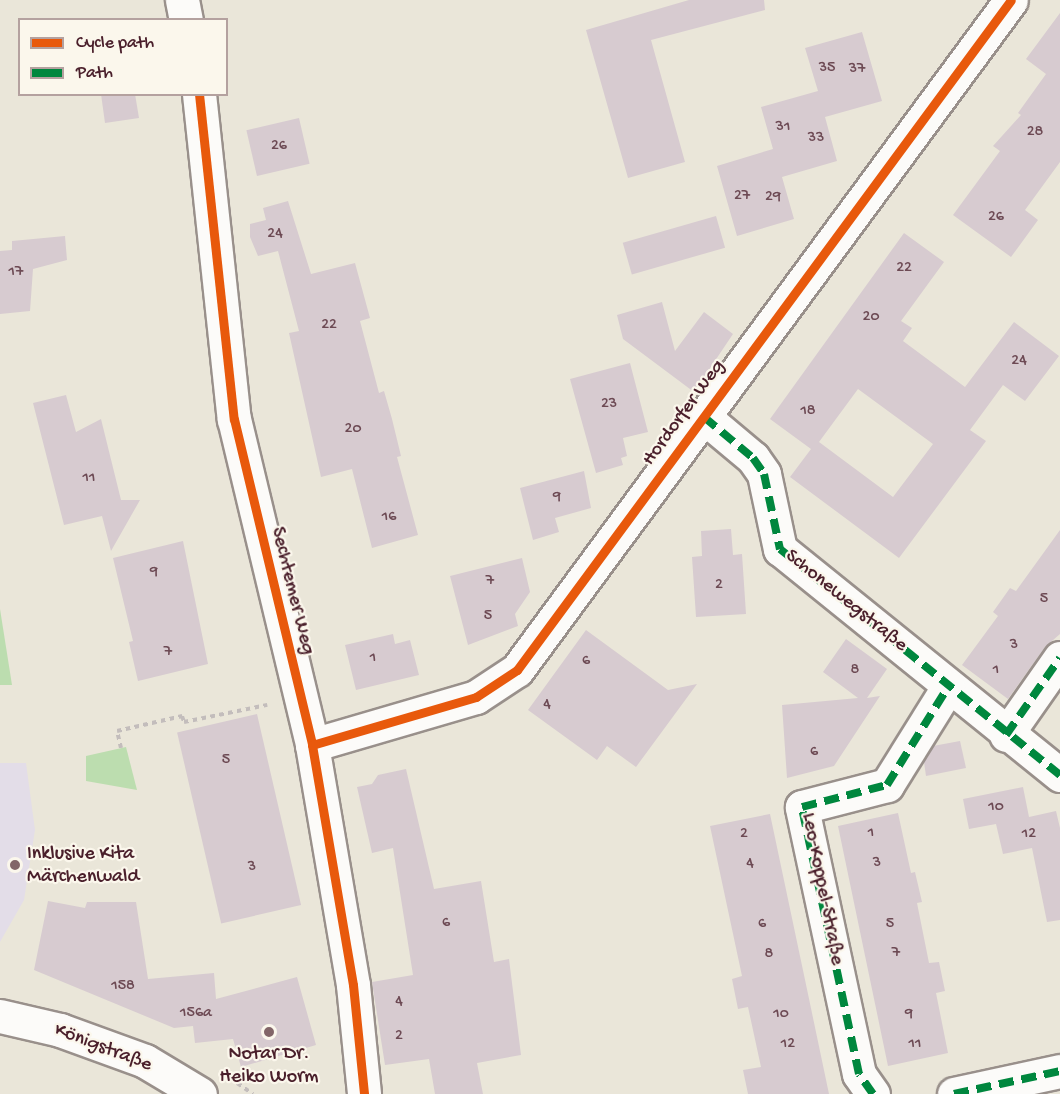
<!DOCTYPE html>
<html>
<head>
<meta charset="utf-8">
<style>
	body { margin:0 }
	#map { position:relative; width:1060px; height:1094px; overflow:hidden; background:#eae6d9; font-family:"Gochi Hand",sans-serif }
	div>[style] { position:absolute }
	.built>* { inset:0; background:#e3dde8 }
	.green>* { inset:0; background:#bcddaf }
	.building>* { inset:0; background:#d7cbd0; transform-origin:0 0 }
	.path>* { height:4px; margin-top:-2px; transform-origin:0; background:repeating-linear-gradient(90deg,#c3bdbc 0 4.5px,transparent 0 9px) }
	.roads { filter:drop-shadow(2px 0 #99908b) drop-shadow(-2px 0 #99908b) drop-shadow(0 2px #99908b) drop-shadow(0 -2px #99908b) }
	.minor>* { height:33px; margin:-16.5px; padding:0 16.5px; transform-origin:16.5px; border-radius:16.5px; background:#fcfbf9 }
	.quiet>* { height:8px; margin-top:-4px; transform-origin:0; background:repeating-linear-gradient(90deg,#00873e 0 15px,transparent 0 23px) }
	.cycleway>* { height:9px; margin:-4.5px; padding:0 4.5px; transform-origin:4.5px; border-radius:4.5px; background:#e8590c }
	.dots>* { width:16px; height:16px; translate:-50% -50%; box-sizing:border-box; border:3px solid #fbf7ec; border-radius:50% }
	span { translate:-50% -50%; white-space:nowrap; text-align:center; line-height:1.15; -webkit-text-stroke:4.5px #fbf7ec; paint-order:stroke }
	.number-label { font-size:16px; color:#6d4a54 }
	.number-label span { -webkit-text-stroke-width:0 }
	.street-label { font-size:20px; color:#4a1f2b }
	.poi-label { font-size:20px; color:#4a1f2b }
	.left { translate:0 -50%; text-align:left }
	.legend { position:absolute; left:18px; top:18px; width:210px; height:78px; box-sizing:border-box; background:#fbf7ec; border:2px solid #b4a19f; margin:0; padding:8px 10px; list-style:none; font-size:18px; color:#4a1f2b }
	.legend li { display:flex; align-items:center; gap:12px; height:30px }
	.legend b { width:30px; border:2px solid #b4a19f }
</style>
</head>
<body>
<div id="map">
	<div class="built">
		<i style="clip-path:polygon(0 763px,26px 763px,35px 830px,24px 900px,0 942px)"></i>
	</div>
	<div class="green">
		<i style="clip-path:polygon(0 609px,12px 685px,0 685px)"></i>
		<i style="clip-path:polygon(126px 747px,137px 790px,86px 781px,86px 756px)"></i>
	</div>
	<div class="building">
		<i style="clip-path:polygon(689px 0,764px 0,765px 10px,651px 40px,685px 162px,628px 178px,586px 30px)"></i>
		<i style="clip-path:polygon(1060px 13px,1060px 162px,1025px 210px,1038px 220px,1011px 257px,953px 215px,1000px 151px,993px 146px,1021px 115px,1018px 113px,1046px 74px,1026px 59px)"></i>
		<i style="clip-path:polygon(862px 32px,882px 101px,825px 117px,837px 161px,782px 177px,794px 219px,737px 236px,717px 166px,773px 149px,761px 107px,818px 91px,805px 48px)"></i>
		<i style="clip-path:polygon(101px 94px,135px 94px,139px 118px,105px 123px)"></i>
		<i style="left:299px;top:118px;width:47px;height:54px;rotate:77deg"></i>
		<i style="clip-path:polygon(288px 201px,311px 274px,355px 263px,370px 318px,360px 321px,379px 393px,384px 391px,392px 419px,401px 456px,397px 457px,418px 535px,372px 548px,352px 469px,321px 477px,289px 333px,299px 331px,278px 251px,258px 256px,250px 237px,250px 224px,266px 220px,263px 208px)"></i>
		<i style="left:716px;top:216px;width:33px;height:97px;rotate:74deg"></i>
		<i style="clip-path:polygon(evenodd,904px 233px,944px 262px,901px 321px,912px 328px,903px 341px,965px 387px,1014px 322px,1059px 356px,1025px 401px,1003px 385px,970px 430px,986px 441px,899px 558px,790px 477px,811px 449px,770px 419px,904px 233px,858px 389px,933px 444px,893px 497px,819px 442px,858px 389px)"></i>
		<i style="clip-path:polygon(65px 236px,67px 260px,33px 269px,30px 311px,0 314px,0 251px,12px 250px,12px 241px)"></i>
		<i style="clip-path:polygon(662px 302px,675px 351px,704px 312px,733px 334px,694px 392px,623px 339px,617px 315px)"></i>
		<i style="clip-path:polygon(630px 363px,648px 432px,623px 438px,627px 456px,621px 458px,623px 465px,596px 473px,570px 379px)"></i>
		<i style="clip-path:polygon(66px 395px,76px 432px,101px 419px,121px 500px,140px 500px,111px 551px,102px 516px,64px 525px,33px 403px)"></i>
		<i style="clip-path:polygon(584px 471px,591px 508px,555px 518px,559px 532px,533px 540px,520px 488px)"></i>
		<i style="clip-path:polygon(731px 529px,733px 555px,742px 554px,746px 614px,696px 617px,692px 557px,702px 556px,701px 531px)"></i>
		<i style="clip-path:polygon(1060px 530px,1060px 634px,1045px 647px,1008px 699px,962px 665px,998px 616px,993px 612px,1010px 588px,1016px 591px)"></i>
		<i style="clip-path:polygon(183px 541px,208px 664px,138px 681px,129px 642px,133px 641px,113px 558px)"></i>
		<i style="clip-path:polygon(522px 558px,530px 592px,515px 614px,518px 626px,468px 645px,450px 576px)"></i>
		<i style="clip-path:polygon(586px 630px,668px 690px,697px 684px,636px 767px,607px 746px,597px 760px,528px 710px)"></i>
		<i style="clip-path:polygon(393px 634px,395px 644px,410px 640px,419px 675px,356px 690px,345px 645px)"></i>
		<i style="clip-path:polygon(846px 639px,887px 669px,867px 698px,880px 696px,834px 766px,787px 778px,782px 705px,858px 698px,823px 672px)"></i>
		<i style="left:257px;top:714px;width:196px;height:82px;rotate:77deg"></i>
		<i style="clip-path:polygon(960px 741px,966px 768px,926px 776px,924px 762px,933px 746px)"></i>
		<i style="clip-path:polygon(406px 769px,434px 889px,481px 881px,494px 962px,509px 959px,521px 1055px,477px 1063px,483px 1094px,435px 1094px,429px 1059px,385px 1065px,372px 982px,413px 975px,393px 848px,372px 853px,357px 787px,372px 784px,378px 775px)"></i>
		<i style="clip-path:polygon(1023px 787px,1029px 817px,1056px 811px,1060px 828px,1060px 920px,1047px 922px,1032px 848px,1003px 854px,996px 824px,969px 829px,963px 799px)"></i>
		<i style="clip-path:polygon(898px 813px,911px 873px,915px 872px,922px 902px,917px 903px,929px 963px,939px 962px,945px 991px,936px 993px,948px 1053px,888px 1066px,838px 826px)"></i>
		<i style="clip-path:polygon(770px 814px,808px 994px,829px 1094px,748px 1094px,743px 1070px,761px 1067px,748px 1007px,738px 1009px,732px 979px,742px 976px,710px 826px)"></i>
		<i style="clip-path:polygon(48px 901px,85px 908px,87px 902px,136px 902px,148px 979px,214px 973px,216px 999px,297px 977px,316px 1045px,241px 1067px,233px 1039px,195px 1043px,193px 1026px,174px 1028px,34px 970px)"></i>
	</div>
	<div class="path">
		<i style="left:121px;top:748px;width:17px;rotate:-103deg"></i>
		<i style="left:117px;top:731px;width:67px;rotate:-13deg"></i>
		<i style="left:182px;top:716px;width:6px;rotate:72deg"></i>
		<i style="left:184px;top:722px;width:85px;rotate:-11.6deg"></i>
		<i style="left:230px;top:1078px;width:28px;rotate:35deg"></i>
	</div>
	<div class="roads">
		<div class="minor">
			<i style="left:182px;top:0;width:20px;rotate:79deg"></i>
			<i style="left:199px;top:94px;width:327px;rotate:83.9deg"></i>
			<i style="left:234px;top:419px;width:335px;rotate:76.5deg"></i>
			<i style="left:312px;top:745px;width:243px;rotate:80.3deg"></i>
			<i style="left:353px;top:985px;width:110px;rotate:84.2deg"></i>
			<i style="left:704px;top:417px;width:64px;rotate:39.9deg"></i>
			<i style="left:753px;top:458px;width:19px;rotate:55deg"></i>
			<i style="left:764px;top:474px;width:77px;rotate:78deg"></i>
			<i style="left:780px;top:549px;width:360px;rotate:38.9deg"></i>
			<i style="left:1006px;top:735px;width:94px;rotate:-55deg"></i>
			<i style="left:312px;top:745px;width:171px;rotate:-16.3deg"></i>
			<i style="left:476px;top:697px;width:49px;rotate:-33.4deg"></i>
			<i style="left:517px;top:670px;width:832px;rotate:-53.6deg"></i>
			<i style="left:0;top:1016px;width:62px;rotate:13.1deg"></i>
			<i style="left:60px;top:1030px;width:90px;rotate:20deg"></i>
			<i style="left:145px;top:1061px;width:64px;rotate:31deg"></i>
			<i style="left:873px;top:1094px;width:24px;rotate:-125deg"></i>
			<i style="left:859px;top:1074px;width:273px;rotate:-102.1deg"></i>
			<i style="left:802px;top:807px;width:88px;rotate:-14.5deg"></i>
			<i style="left:887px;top:785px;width:115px;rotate:-58.1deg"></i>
			<i style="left:954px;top:1094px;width:108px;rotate:-12.2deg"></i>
		</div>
	</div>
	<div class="quiet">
		<i style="left:704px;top:417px;width:64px;rotate:39.9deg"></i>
		<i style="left:753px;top:458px;width:19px;rotate:55deg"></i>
		<i style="left:764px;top:474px;width:77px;rotate:78deg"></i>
		<i style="left:780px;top:549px;width:360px;rotate:38.9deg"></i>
		<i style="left:1006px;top:735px;width:94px;rotate:-55deg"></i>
		<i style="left:873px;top:1094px;width:24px;rotate:-125deg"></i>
		<i style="left:859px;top:1074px;width:273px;rotate:-102.1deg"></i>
		<i style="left:802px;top:807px;width:88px;rotate:-14.5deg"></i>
		<i style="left:887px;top:785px;width:115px;rotate:-58.1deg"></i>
		<i style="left:954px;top:1094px;width:108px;rotate:-12.2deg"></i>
	</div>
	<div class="cycleway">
		<i style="left:199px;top:94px;width:327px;rotate:83.9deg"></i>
		<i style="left:234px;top:419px;width:335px;rotate:76.5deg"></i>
		<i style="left:312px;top:745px;width:243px;rotate:80.3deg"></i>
		<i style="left:353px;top:985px;width:110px;rotate:84.2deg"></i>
		<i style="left:312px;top:745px;width:171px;rotate:-16.3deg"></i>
		<i style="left:476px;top:697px;width:49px;rotate:-33.4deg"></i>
		<i style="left:517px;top:670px;width:832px;rotate:-53.6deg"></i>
	</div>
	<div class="dots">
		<i style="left:15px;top:865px;background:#826568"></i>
		<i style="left:269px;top:1032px;background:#826568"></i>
	</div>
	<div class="number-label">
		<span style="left:827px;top:69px">35</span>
		<span style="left:857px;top:70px">37</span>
		<span style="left:783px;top:128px">31</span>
		<span style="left:1035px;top:133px">28</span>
		<span style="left:816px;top:139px">33</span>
		<span style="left:279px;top:147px">26</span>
		<span style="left:742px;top:197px">27</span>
		<span style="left:773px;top:198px">29</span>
		<span style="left:996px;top:218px">26</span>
		<span style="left:275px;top:235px">24</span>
		<span style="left:904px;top:269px">22</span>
		<span style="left:16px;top:273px">17</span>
		<span style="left:871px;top:318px">20</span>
		<span style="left:329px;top:326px">22</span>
		<span style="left:1019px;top:362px">24</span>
		<span style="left:609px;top:405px">23</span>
		<span style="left:808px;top:412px">18</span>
		<span style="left:353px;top:430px">20</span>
		<span style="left:89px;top:479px">11</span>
		<span style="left:557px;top:498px">9</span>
		<span style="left:389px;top:518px">16</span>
		<span style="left:154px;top:573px">9</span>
		<span style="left:490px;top:582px">7</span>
		<span style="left:719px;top:586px">2</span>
		<span style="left:1044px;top:600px">5</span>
		<span style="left:488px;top:617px">5</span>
		<span style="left:1014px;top:646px">3</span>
		<span style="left:168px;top:653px">7</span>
		<span style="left:373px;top:659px">1</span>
		<span style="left:586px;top:662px">6</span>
		<span style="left:855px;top:671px">8</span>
		<span style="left:996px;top:671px">1</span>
		<span style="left:547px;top:706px">4</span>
		<span style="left:814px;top:753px">6</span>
		<span style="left:226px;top:761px">5</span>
		<span style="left:996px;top:808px">10</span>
		<span style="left:871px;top:834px">1</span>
		<span style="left:744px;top:835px">2</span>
		<span style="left:1029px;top:835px">12</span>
		<span style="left:877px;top:864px">3</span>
		<span style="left:750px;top:865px">4</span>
		<span style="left:252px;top:868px">3</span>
		<span style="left:446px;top:924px">6</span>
		<span style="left:762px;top:925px">6</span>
		<span style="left:890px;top:925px">5</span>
		<span style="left:896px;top:954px">7</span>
		<span style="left:769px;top:955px">8</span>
		<span style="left:123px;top:987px">158</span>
		<span style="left:399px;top:1003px">4</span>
		<span style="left:196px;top:1014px">156a</span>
		<span style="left:781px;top:1015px">10</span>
		<span style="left:909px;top:1015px">9</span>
		<span style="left:399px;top:1037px">2</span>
		<span style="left:788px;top:1045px">12</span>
		<span style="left:915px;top:1045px">11</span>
	</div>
	<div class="street-label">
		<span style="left:684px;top:413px;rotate:-54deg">Hordorfer Weg</span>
		<span style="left:292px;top:591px;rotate:76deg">Sechtemer Weg</span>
		<span style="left:846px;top:601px;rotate:39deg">Schonewegstraße</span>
		<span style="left:822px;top:889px;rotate:79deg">Leo-Koppel-Straße</span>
		<span style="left:103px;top:1048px;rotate:21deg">Königstraße</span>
	</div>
	<div class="poi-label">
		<span class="left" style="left:27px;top:866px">Inklusive Kita<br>Märchenwald</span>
		<span style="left:269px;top:1066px">Notar Dr.<br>Heiko Worm</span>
	</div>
	<ul class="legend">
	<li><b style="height:8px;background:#e8590c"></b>Cycle path</li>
	<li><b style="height:8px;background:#00873e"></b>Path</li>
	</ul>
</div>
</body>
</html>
